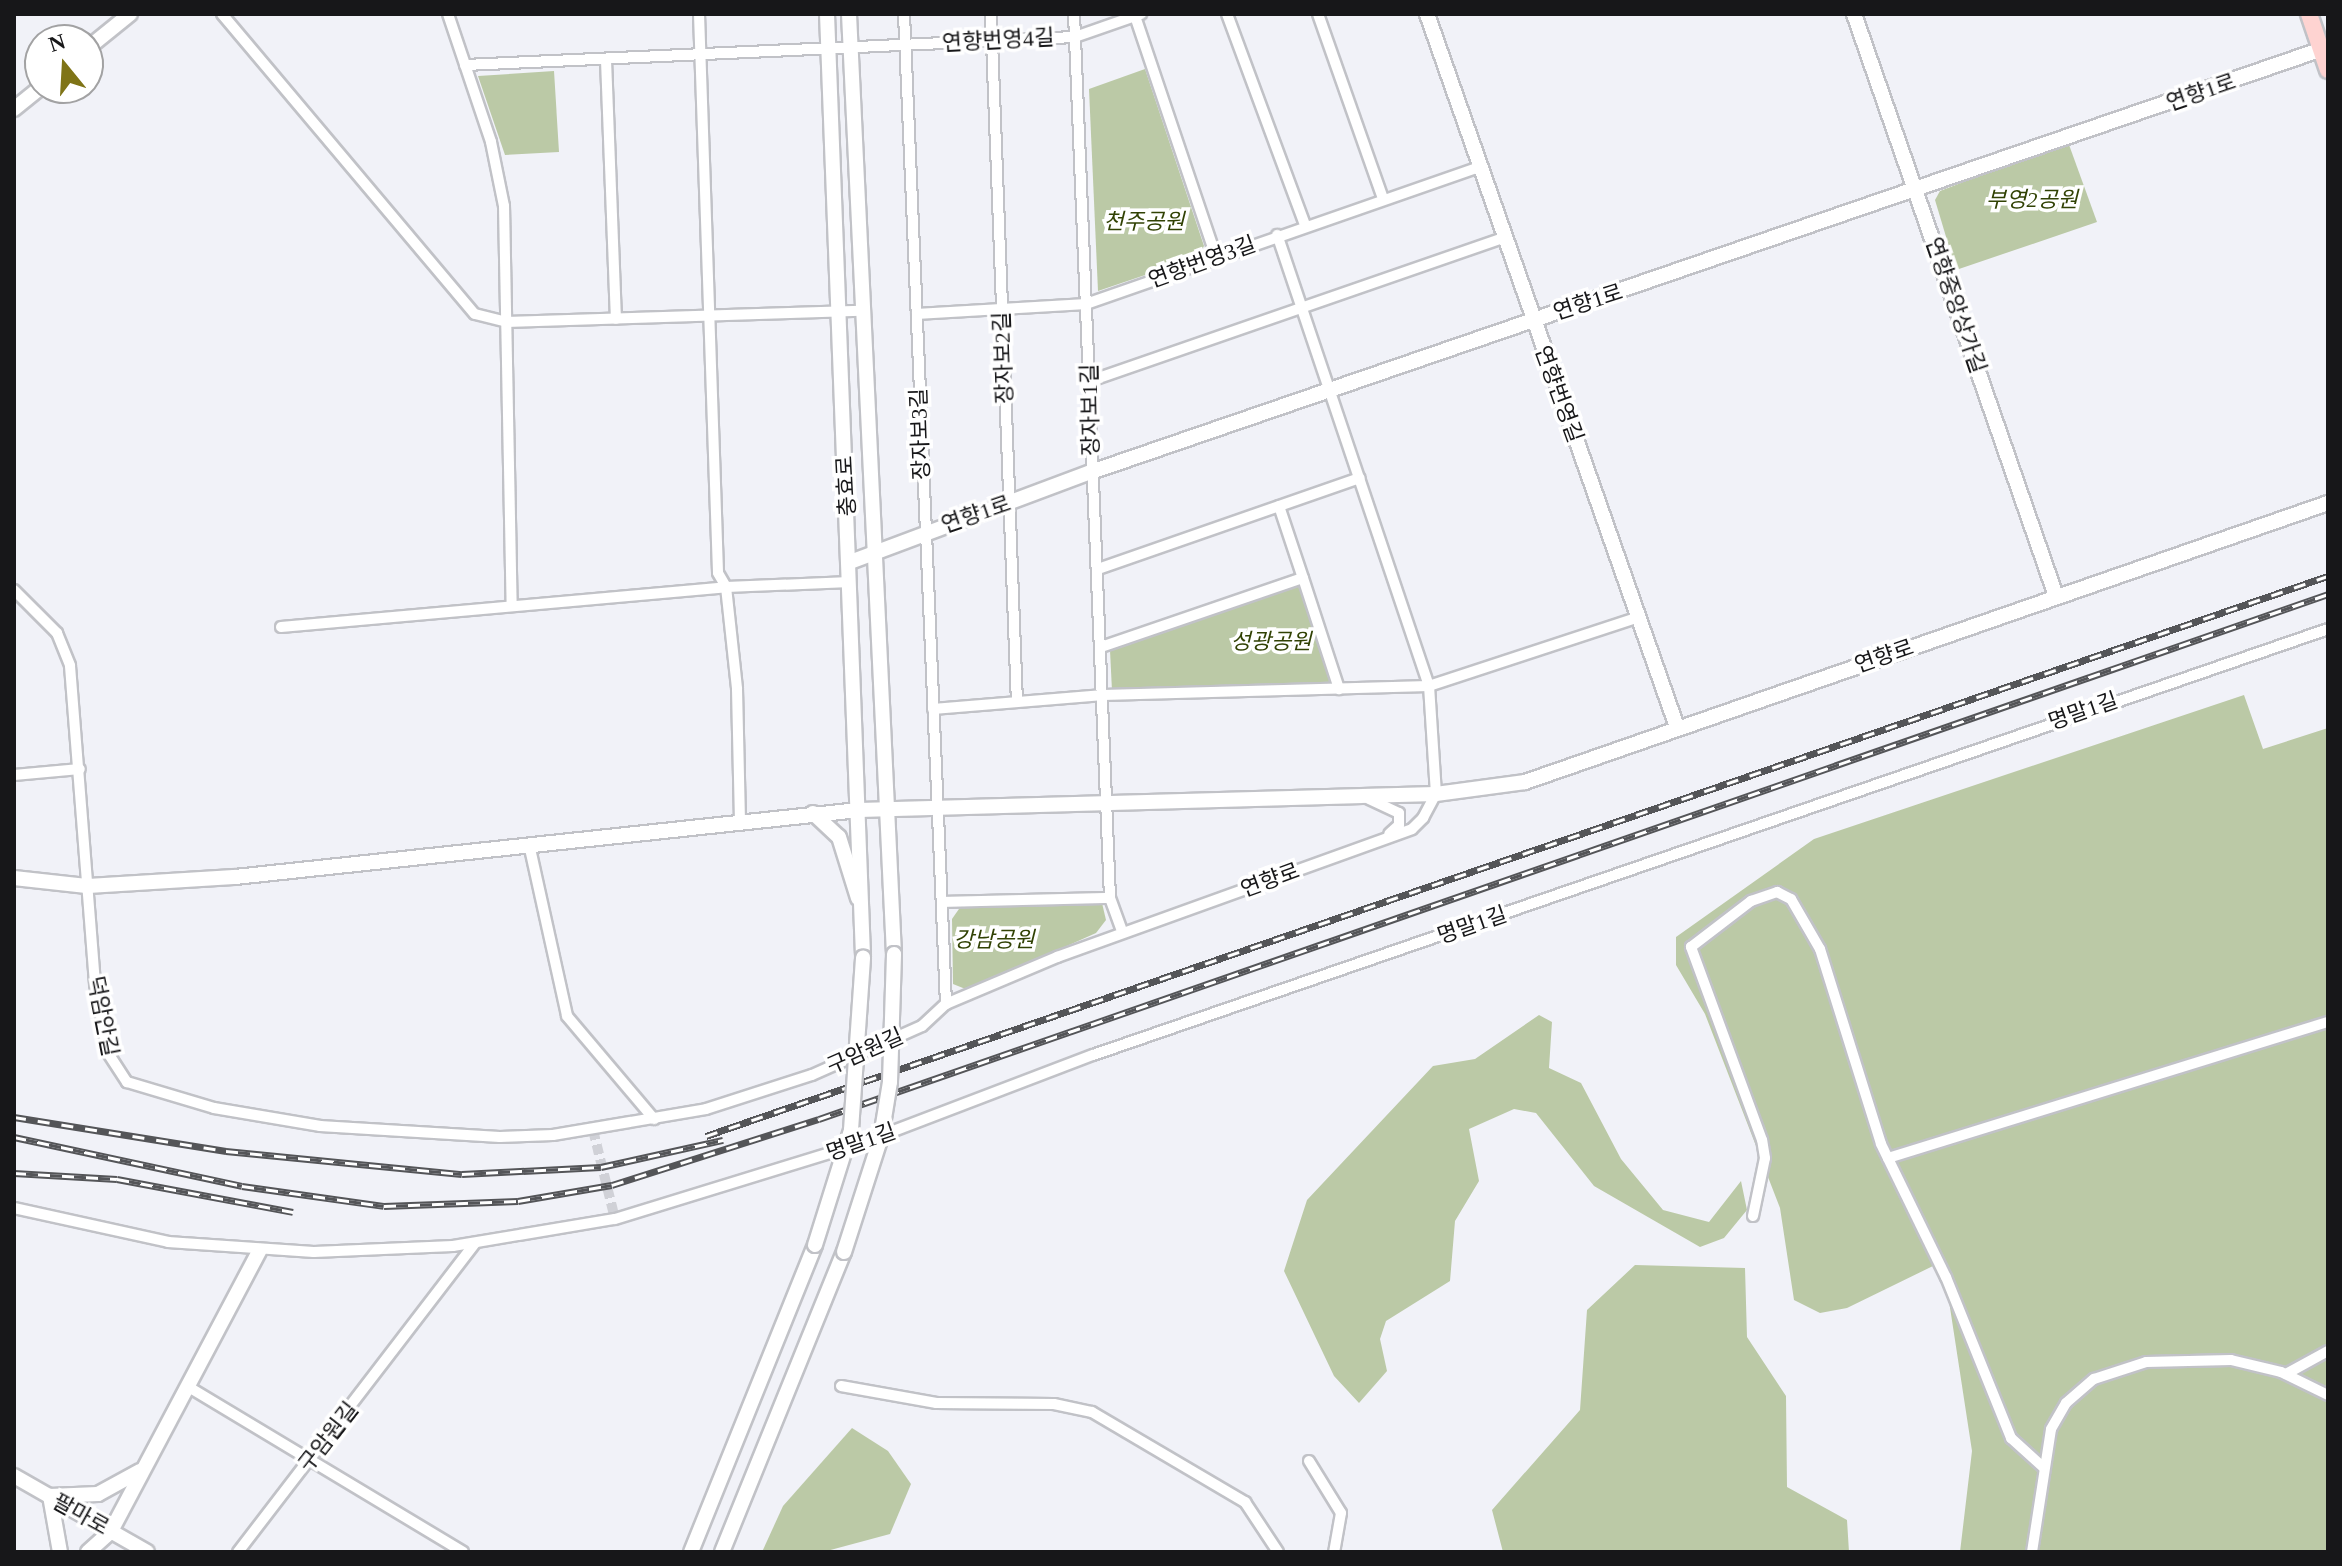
<!DOCTYPE html>
<html>
<head>
<meta charset="utf-8">
<style>
	body { margin:0 }
	#map { position:relative; width:2342px; height:1566px; overflow:hidden; background:#f1f2f8; font-family:"Times New Roman","Noto Sans KR",serif }
	div>[style] { position:absolute }
	.green>* { inset:0; background:#bbc9a6 }
	.minor-tunnel>* { height:10px; margin-top:-5px; transform-origin:0; background:repeating-linear-gradient(90deg,#d0d1d7 0 10px,transparent 0 15px) }
	.roads { filter:drop-shadow(2px 0 #c1c2c7) drop-shadow(-2px 0 #c1c2c7) drop-shadow(0 2px #c1c2c7) drop-shadow(0 -2px #c1c2c7) }
	.minor>* { height:10px; margin:-5px; padding:0 5px; transform-origin:5px; border-radius:5px; background:#fff }
	.tertiary>* { height:14px; margin:-7px; padding:0 7px; transform-origin:7px; border-radius:7px; background:#fff }
	.secondary>* { height:14px; margin:-7px; padding:0 7px; transform-origin:7px; border-radius:7px; background:#fff }
	.primary>* { height:16px; margin:-8px; padding:0 8px; transform-origin:8px; border-radius:8px; background:#fed3d1 }
	.rail>* { height:7px; margin-top:-3.5px; transform-origin:0; background:repeating-linear-gradient(90deg,#fff 0 12px,#545558 0 24px); box-sizing:border-box; border-block:2px solid #545558 }
	.bridges { filter:drop-shadow(2px 0 #c1c2c7) drop-shadow(-2px 0 #c1c2c7) drop-shadow(0 2px #c1c2c7) drop-shadow(0 -2px #c1c2c7) }
	.secondary-bridge>* { height:14px; margin:-7px; padding:0 7px; transform-origin:7px; border-radius:7px; background:#fff }
	span { translate:-50% -50%; white-space:nowrap; text-align:center; line-height:1.15; -webkit-text-stroke:7px #fff; paint-order:stroke }
	.street-label { font-size:22px; color:#171719 }
	.park-label { font-size:22px; color:#314204; font-style:italic }
	.frame { position:absolute; inset:0; border:16px solid #171719; pointer-events:none }
	.north { position:absolute; left:24px; top:24px; width:80px; height:80px; box-sizing:border-box; background:#fff; border:2px solid #a2a2a3; border-radius:50%; rotate:342deg; font-size:22px; font-weight:700; line-height:32px; text-align:center; color:#171719 }
	.north::after { content:''; display:block; margin:auto; width:28px; height:36px; background:#7f7417; clip-path:polygon(50% 0,100% 100%,50% 72%,0 100%) }
</style>
</head>
<body>
<div id="map">
	<div class="green">
		<i style="clip-path:polygon(1145px 69px,1204px 246px,1198px 257px,1098px 291px,1089px 89px)"></i>
		<i style="clip-path:polygon(554px 71px,559px 152px,505px 155px,478px 76px)"></i>
		<i style="clip-path:polygon(2068px 142px,2097px 222px,1956px 270px,1935px 200px,1940px 191px)"></i>
		<i style="clip-path:polygon(1300px 585px,1333px 685px,1112px 691px,1110px 650px)"></i>
		<i style="clip-path:polygon(2244px 695px,2263px 749px,2328px 728px,2328px 1552px,1960px 1552px,1972px 1451px,1947px 1288px,1933px 1266px,1847px 1308px,1820px 1313px,1794px 1300px,1780px 1208px,1705px 1014px,1676px 965px,1676px 937px,1814px 839px)"></i>
		<i style="clip-path:polygon(1102px 903px,1106px 920px,1096px 933px,968px 990px,953px 984px,952px 919px,961px 906px)"></i>
		<i style="clip-path:polygon(1539px 1015px,1552px 1022px,1549px 1068px,1581px 1083px,1621px 1159px,1663px 1210px,1709px 1222px,1741px 1181px,1747px 1210px,1724px 1238px,1700px 1247px,1594px 1186px,1536px 1113px,1514px 1109px,1469px 1129px,1479px 1181px,1455px 1221px,1450px 1281px,1386px 1321px,1380px 1339px,1387px 1371px,1359px 1403px,1334px 1376px,1284px 1271px,1307px 1200px,1433px 1066px,1475px 1059px)"></i>
		<i style="clip-path:polygon(1635px 1265px,1745px 1268px,1747px 1337px,1786px 1396px,1787px 1487px,1847px 1520px,1849px 1552px,1503px 1552px,1492px 1510px,1580px 1410px,1587px 1310px)"></i>
		<i style="clip-path:polygon(852px 1428px,888px 1451px,911px 1484px,890px 1534px,823px 1552px,762px 1552px,783px 1506px)"></i>
	</div>
	<div class="minor-tunnel">
		<i style="left:593px;top:1130px;width:92px;rotate:76.1deg"></i>
	</div>
	<div class="roads">
		<div class="minor">
			<i style="left:222px;top:14px;width:392px;rotate:49.9deg"></i>
			<i style="left:475px;top:314px;width:32px;rotate:14deg"></i>
			<i style="left:506px;top:322px;width:355px;rotate:-1.8deg"></i>
			<i style="left:448px;top:14px;width:135px;rotate:71.4deg"></i>
			<i style="left:491px;top:142px;width:65px;rotate:78.5deg"></i>
			<i style="left:504px;top:206px;width:399px;rotate:88.9deg"></i>
			<i style="left:699px;top:14px;width:559px;rotate:88.05deg"></i>
			<i style="left:718px;top:573px;width:16px;rotate:60deg"></i>
			<i style="left:726px;top:587px;width:124px;rotate:-2.3deg"></i>
			<i style="left:904px;top:14px;width:991px;rotate:87.57deg"></i>
			<i style="left:991px;top:14px;width:688px;rotate:87.84deg"></i>
			<i style="left:1227px;top:14px;width:225px;rotate:69.7deg"></i>
			<i style="left:1318px;top:14px;width:196px;rotate:70.6deg"></i>
			<i style="left:1135px;top:16px;width:254px;rotate:71.4deg"></i>
			<i style="left:606px;top:60px;width:259px;rotate:87.8deg"></i>
			<i style="left:465px;top:65px;width:611px;rotate:-2.63deg"></i>
			<i style="left:1075px;top:37px;width:70px;rotate:-19.2deg"></i>
			<i style="left:917px;top:314px;width:169px;rotate:-3.4deg"></i>
			<i style="left:1086px;top:304px;width:417px;rotate:-19.2deg"></i>
			<i style="left:1090px;top:381px;width:439px;rotate:-19.1deg"></i>
			<i style="left:1279px;top:506px;width:76px;rotate:71.6deg"></i>
			<i style="left:1098px;top:569px;width:277px;rotate:-19.2deg"></i>
			<i style="left:14px;top:590px;width:61px;rotate:45deg"></i>
			<i style="left:57px;top:633px;width:35px;rotate:68deg"></i>
			<i style="left:70px;top:666px;width:319px;rotate:85.5deg"></i>
			<i style="left:95px;top:984px;width:70px;rotate:79.3deg"></i>
			<i style="left:108px;top:1053px;width:35px;rotate:57deg"></i>
			<i style="left:127px;top:1082px;width:91px;rotate:16.6deg"></i>
			<i style="left:214px;top:1108px;width:108px;rotate:9.6deg"></i>
			<i style="left:320px;top:1126px;width:180px;rotate:3.5deg"></i>
			<i style="left:500px;top:1137px;width:53px;rotate:-2.2deg"></i>
			<i style="left:553px;top:1135px;width:155px;rotate:-9.6deg"></i>
			<i style="left:706px;top:1109px;width:111px;rotate:-17.8deg"></i>
			<i style="left:812px;top:1075px;width:120px;rotate:-24deg"></i>
			<i style="left:922px;top:1026px;width:33px;rotate:-43deg"></i>
			<i style="left:946px;top:1004px;width:121px;rotate:-22.9deg"></i>
			<i style="left:1057px;top:957px;width:377px;rotate:-19.8deg"></i>
			<i style="left:1412px;top:829px;width:16px;rotate:-45deg"></i>
			<i style="left:1423px;top:818px;width:27px;rotate:-62deg"></i>
			<i style="left:1436px;top:794px;width:108px;rotate:-93.7deg"></i>
			<i style="left:1429px;top:686px;width:476px;rotate:-108.6deg"></i>
			<i style="left:281px;top:627px;width:447px;rotate:-5.1deg"></i>
			<i style="left:726px;top:587px;width:103px;rotate:83.8deg"></i>
			<i style="left:737px;top:689px;width:130px;rotate:88.7deg"></i>
			<i style="left:1101px;top:647px;width:213px;rotate:-18.9deg"></i>
			<i style="left:1303px;top:578px;width:117px;rotate:72deg"></i>
			<i style="left:933px;top:709px;width:171px;rotate:-4.7deg"></i>
			<i style="left:1103px;top:695px;width:326px;rotate:-1.6deg"></i>
			<i style="left:1429px;top:686px;width:221px;rotate:-18.2deg"></i>
			<i style="left:14px;top:775px;width:66px;rotate:-5.2deg"></i>
			<i style="left:1369px;top:799px;width:33px;rotate:25deg"></i>
			<i style="left:1399px;top:813px;width:12px;rotate:90deg"></i>
			<i style="left:1399px;top:825px;width:13px;rotate:138deg"></i>
			<i style="left:529px;top:844px;width:176px;rotate:77.5deg"></i>
			<i style="left:567px;top:1016px;width:135px;rotate:49.8deg"></i>
			<i style="left:1110px;top:898px;width:37px;rotate:70deg"></i>
			<i style="left:945px;top:902px;width:165px;rotate:-1.4deg"></i>
			<i style="left:1110px;top:898px;width:885px;rotate:-92.33deg"></i>
			<i style="left:1888px;top:1158px;width:461px;rotate:-17.2deg"></i>
			<i style="left:14px;top:1208px;width:158px;rotate:12.4deg"></i>
			<i style="left:168px;top:1242px;width:146px;rotate:3.9deg"></i>
			<i style="left:314px;top:1252px;width:139px;rotate:-2.5deg"></i>
			<i style="left:453px;top:1246px;width:164px;rotate:-9.5deg"></i>
			<i style="left:615px;top:1219px;width:258px;rotate:-17.1deg"></i>
			<i style="left:862px;top:1143px;width:247px;rotate:-20.9deg"></i>
			<i style="left:1093px;top:1055px;width:1306px;rotate:-19.03deg"></i>
			<i style="left:1753px;top:1216px;width:59px;rotate:-78.3deg"></i>
			<i style="left:1765px;top:1158px;width:18px;rotate:-99deg"></i>
			<i style="left:1762px;top:1140px;width:206px;rotate:-110.2deg"></i>
			<i style="left:1691px;top:947px;width:76px;rotate:-37.5deg"></i>
			<i style="left:1751px;top:901px;width:28px;rotate:-19deg"></i>
			<i style="left:1777px;top:892px;width:16px;rotate:27deg"></i>
			<i style="left:1791px;top:899px;width:58px;rotate:59.9deg"></i>
			<i style="left:1820px;top:949px;width:204px;rotate:72.6deg"></i>
			<i style="left:1881px;top:1144px;width:148px;rotate:64deg"></i>
			<i style="left:1946px;top:1277px;width:174px;rotate:68deg"></i>
			<i style="left:2011px;top:1438px;width:43px;rotate:42.2deg"></i>
			<i style="left:2286px;top:1374px;width:48px;rotate:-28.7deg"></i>
			<i style="left:187px;top:1386px;width:322px;rotate:31deg"></i>
			<i style="left:841px;top:1386px;width:97px;rotate:10.1deg"></i>
			<i style="left:936px;top:1403px;width:118px;rotate:0.5deg"></i>
			<i style="left:1054px;top:1404px;width:39px;rotate:12deg"></i>
			<i style="left:1092px;top:1412px;width:178px;rotate:30.5deg"></i>
			<i style="left:1245px;top:1502px;width:60px;rotate:56.6deg"></i>
			<i style="left:1309px;top:1461px;width:61px;rotate:58.4deg"></i>
			<i style="left:1341px;top:1513px;width:40px;rotate:100deg"></i>
			<i style="left:238px;top:1552px;width:389px;rotate:-52.5deg"></i>
			<i style="left:2032px;top:1552px;width:124px;rotate:-81.2deg"></i>
			<i style="left:2051px;top:1429px;width:30px;rotate:-60deg"></i>
			<i style="left:2066px;top:1403px;width:37px;rotate:-41deg"></i>
			<i style="left:2094px;top:1379px;width:55px;rotate:-18.1deg"></i>
			<i style="left:2146px;top:1362px;width:85px;rotate:-1.3deg"></i>
			<i style="left:2231px;top:1360px;width:51px;rotate:13.5deg"></i>
			<i style="left:2281px;top:1372px;width:52px;rotate:26.1deg"></i>
		</div>
		<div class="tertiary">
			<i style="left:1427px;top:14px;width:756px;rotate:70.68deg"></i>
			<i style="left:1854px;top:14px;width:616px;rotate:70.86deg"></i>
			<i style="left:88px;top:48px;width:54px;rotate:-39deg"></i>
			<i style="left:14px;top:109px;width:33px;rotate:-39deg"></i>
			<i style="left:850px;top:562px;width:257px;rotate:-20.5deg"></i>
			<i style="left:1091px;top:472px;width:1308px;rotate:-18.96deg"></i>
			<i style="left:14px;top:878px;width:73px;rotate:6.3deg"></i>
			<i style="left:87px;top:886px;width:148px;rotate:-3.5deg"></i>
			<i style="left:235px;top:877px;width:628px;rotate:-6.13deg"></i>
			<i style="left:60px;top:1552px;width:57px;rotate:-100.1deg"></i>
			<i style="left:50px;top:1496px;width:48px;rotate:-2.4deg"></i>
			<i style="left:98px;top:1494px;width:48px;rotate:-28.7deg"></i>
			<i style="left:88px;top:1552px;width:31px;rotate:-42deg"></i>
			<i style="left:111px;top:1531px;width:317px;rotate:-62.1deg"></i>
		</div>
		<div class="secondary">
			<i style="left:827px;top:14px;width:944px;rotate:87.81deg"></i>
			<i style="left:849px;top:14px;width:941px;rotate:87.26deg"></i>
			<i style="left:859px;top:810px;width:577px;rotate:-1.59deg"></i>
			<i style="left:1436px;top:794px;width:90px;rotate:-7.7deg"></i>
			<i style="left:1525px;top:782px;width:850px;rotate:-19.16deg"></i>
			<i style="left:813px;top:813px;width:35px;rotate:43deg"></i>
			<i style="left:839px;top:837px;width:64px;rotate:72.7deg"></i>
			<i style="left:14px;top:1476px;width:153px;rotate:29.7deg"></i>
			<i style="left:691px;top:1552px;width:331px;rotate:-68deg"></i>
			<i style="left:722px;top:1552px;width:324px;rotate:-67.9deg"></i>
		</div>
		<div class="primary">
			<i style="left:2309px;top:14px;width:59px;rotate:71.3deg"></i>
		</div>
	</div>
	<div class="rail">
		<i style="left:14px;top:1117px;width:215px;rotate:9.1deg"></i>
		<i style="left:226px;top:1151px;width:237px;rotate:5.6deg"></i>
		<i style="left:462px;top:1174px;width:139px;rotate:-2.9deg"></i>
		<i style="left:601px;top:1167px;width:125px;rotate:-12.5deg"></i>
		<i style="left:706px;top:1136px;width:1716px;rotate:-19.05deg"></i>
		<i style="left:14px;top:1137px;width:233px;rotate:12.1deg"></i>
		<i style="left:242px;top:1186px;width:143px;rotate:8deg"></i>
		<i style="left:384px;top:1206px;width:134px;rotate:-2.1deg"></i>
		<i style="left:518px;top:1201px;width:95px;rotate:-9.7deg"></i>
		<i style="left:612px;top:1185px;width:217px;rotate:-17.7deg"></i>
		<i style="left:819px;top:1119px;width:1598px;rotate:-19.18deg"></i>
		<i style="left:14px;top:1173px;width:103px;rotate:3.3deg"></i>
		<i style="left:117px;top:1179px;width:179px;rotate:10.6deg"></i>
	</div>
	<div class="bridges">
		<div class="secondary-bridge">
			<i style="left:815px;top:1245px;width:121px;rotate:-72.6deg"></i>
			<i style="left:851px;top:1130px;width:173px;rotate:-86deg"></i>
			<i style="left:844px;top:1252px;width:121px;rotate:-72.2deg"></i>
			<i style="left:881px;top:1137px;width:56px;rotate:-80.7deg"></i>
			<i style="left:890px;top:1082px;width:128px;rotate:-88.2deg"></i>
		</div>
	</div>
	<div class="street-label">
		<span style="left:998px;top:40px;rotate:-3deg">연향번영4길</span>
		<span style="left:2201px;top:92px;rotate:-19deg">연향1로</span>
		<span style="left:1202px;top:262px;rotate:-20deg">연향번영3길</span>
		<span style="left:1588px;top:302px;rotate:-18deg">연향1로</span>
		<span style="left:1956px;top:305px;rotate:71deg">연향중앙상가길</span>
		<span style="left:1003px;top:358px;rotate:-92deg">장자보2길</span>
		<span style="left:1559px;top:394px;rotate:70deg">연향번영길</span>
		<span style="left:1090px;top:410px;rotate:-91deg">장자보1길</span>
		<span style="left:920px;top:434px;rotate:-92deg">장자보3길</span>
		<span style="left:846px;top:486px;rotate:-93deg">충효로</span>
		<span style="left:976px;top:514px;rotate:-19deg">연향1로</span>
		<span style="left:1884px;top:656px;rotate:-19deg">연향로</span>
		<span style="left:2083px;top:711px;rotate:-19deg">명말1길</span>
		<span style="left:1270px;top:880px;rotate:-20deg">연향로</span>
		<span style="left:1472px;top:925px;rotate:-19deg">명말1길</span>
		<span style="left:103px;top:1016px;rotate:79deg">덕암안길</span>
		<span style="left:865px;top:1051px;rotate:-24deg">구암원길</span>
		<span style="left:861px;top:1142px;rotate:-19deg">명말1길</span>
		<span style="left:328px;top:1437px;rotate:-52deg">구암원길</span>
		<span style="left:81px;top:1514px;rotate:29deg">팔마로</span>
	</div>
	<div class="park-label">
		<span style="left:2032px;top:200px">부영2공원</span>
		<span style="left:1144px;top:222px">천주공원</span>
		<span style="left:1271px;top:642px">성광공원</span>
		<span style="left:994px;top:940px">강남공원</span>
	</div>
	<div class="frame"></div>
	<div class="north">N</div>
</div>
</body>
</html>
